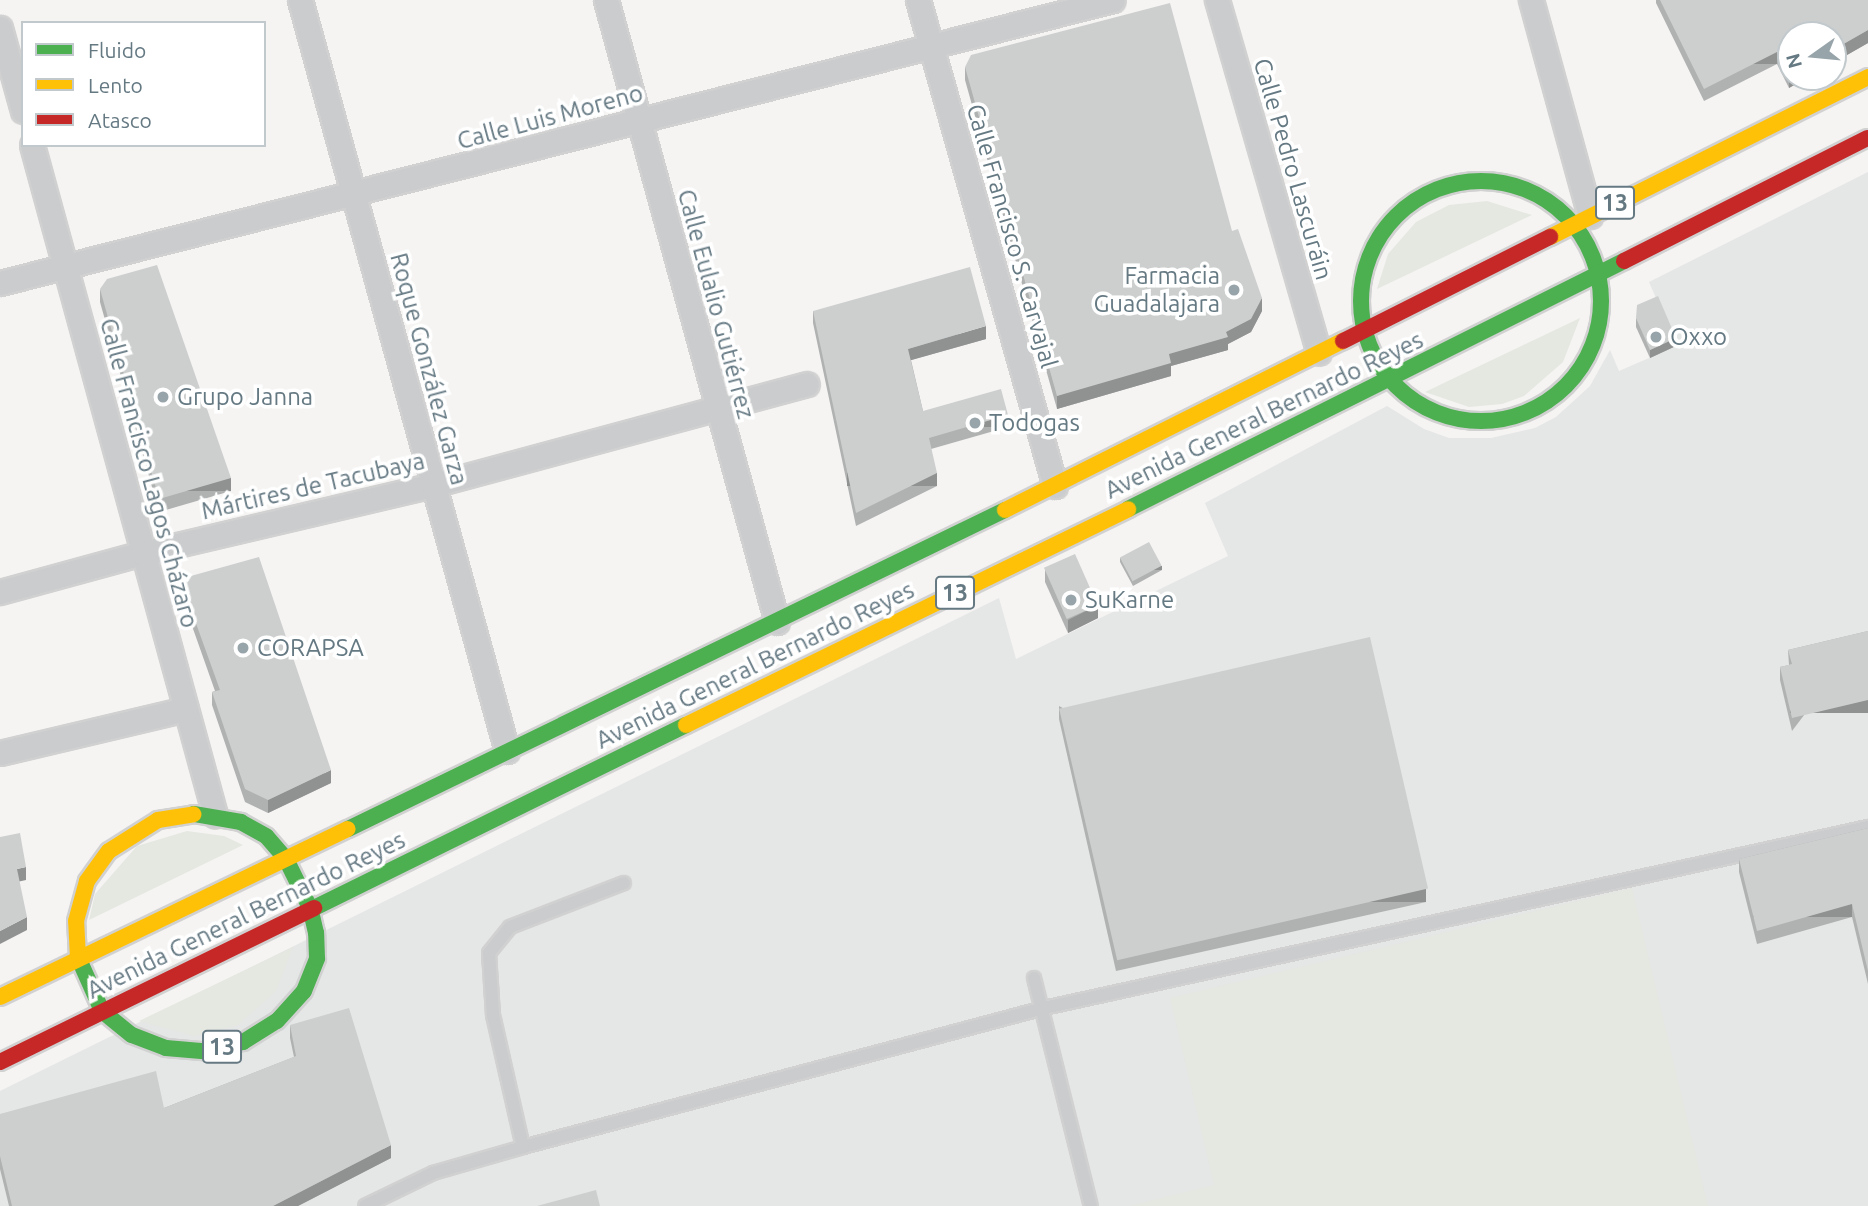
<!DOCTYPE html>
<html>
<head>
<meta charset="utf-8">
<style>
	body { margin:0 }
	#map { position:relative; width:1868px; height:1206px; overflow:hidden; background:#f5f4f3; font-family:Ubuntu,sans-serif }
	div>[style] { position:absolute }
	.built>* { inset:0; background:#e5e6e6 }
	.green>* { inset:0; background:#e5e7e1 }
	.roads { filter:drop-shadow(2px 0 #d1d1d1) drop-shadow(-2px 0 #d1d1d1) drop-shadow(0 2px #d1d1d1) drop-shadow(0 -2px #d1d1d1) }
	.lane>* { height:12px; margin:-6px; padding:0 6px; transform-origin:6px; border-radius:6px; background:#cacccd }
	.street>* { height:23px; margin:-11.5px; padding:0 11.5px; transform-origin:11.5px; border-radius:11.5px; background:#cacccd }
	.fast>* { height:16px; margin:-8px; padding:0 8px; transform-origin:8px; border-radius:8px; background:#4caf50 }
	.fast>.ring { margin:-8px; padding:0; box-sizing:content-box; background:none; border:16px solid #4caf50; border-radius:50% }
	.slow>* { height:16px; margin:-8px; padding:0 8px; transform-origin:8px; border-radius:8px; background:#ffc107 }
	.jam>* { height:16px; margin:-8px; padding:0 8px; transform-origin:8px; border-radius:8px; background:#c62828 }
	.wall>* { inset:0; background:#b0b2b2 }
	.shaded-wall>* { inset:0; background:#909191; transform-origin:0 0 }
	.building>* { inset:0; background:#cdcfcf; transform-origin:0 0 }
	.dots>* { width:19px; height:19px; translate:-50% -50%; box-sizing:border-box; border:4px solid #fff; border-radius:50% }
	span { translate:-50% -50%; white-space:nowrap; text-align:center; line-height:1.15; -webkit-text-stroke:7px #fff; paint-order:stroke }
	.shield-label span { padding:2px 5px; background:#fff; border:2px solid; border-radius:5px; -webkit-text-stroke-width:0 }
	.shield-label { font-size:23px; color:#657983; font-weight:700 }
	.street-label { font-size:24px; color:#657983 }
	.poi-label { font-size:24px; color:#657983 }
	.right { translate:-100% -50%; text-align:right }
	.left { translate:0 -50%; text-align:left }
	.legend { position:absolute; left:21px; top:21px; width:245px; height:126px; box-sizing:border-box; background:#fff; border:2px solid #c1c9cd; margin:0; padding:9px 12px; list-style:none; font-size:21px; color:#657983 }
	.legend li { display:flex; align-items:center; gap:14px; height:35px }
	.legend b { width:35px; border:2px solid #c1c9cd }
	.north { position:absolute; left:1777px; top:21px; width:70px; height:70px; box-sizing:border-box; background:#fff; border:2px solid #c1c9cd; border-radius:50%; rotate:255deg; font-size:19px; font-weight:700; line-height:28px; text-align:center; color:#657983 }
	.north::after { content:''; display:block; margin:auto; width:24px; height:32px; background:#97a4aa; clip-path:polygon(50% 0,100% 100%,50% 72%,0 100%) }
</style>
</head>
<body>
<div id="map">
	<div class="built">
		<i style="clip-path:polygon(1868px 172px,1868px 1206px,0 1206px,0 1091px,999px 598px,1016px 659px,1228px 556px,1205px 503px,1387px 406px,1424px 429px,1449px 438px,1491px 438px,1535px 428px,1556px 417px,1590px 386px,1610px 350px,1619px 371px,1677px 346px,1649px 282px)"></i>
	</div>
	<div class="green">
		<i style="clip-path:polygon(1487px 201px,1532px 215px,1377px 289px,1388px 254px,1416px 222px,1449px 205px)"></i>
		<i style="clip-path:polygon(1580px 318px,1563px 362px,1524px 396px,1502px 404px,1469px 407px,1425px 392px)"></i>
		<i style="clip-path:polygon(187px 831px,224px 836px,243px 845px,89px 920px,95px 894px,137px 846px)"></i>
		<i style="clip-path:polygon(1632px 888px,1708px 1206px,1129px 1206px,1214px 1185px,1170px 998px)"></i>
		<i style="clip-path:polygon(293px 947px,276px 991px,238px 1025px,194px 1036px,139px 1021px)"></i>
	</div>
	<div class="roads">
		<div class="lane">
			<i style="left:1034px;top:978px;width:235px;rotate:76deg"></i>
			<i style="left:523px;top:1147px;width:539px;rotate:-14.94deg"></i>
			<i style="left:1044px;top:1008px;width:844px;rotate:-12.39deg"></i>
			<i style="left:365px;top:1206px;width:76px;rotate:-25.9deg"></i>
			<i style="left:433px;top:1173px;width:94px;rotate:-16.1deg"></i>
			<i style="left:523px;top:1147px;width:135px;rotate:-102.8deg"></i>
			<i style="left:493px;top:1015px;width:62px;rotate:-93.7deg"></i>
			<i style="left:489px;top:953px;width:33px;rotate:-51deg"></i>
			<i style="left:510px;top:927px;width:122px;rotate:-21.1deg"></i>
		</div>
		<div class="street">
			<i style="left:300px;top:0;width:779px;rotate:74.59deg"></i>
			<i style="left:606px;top:0;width:645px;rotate:74.63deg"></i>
			<i style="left:918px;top:0;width:505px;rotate:74.26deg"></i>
			<i style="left:1217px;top:0;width:367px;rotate:73.9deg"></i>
			<i style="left:1531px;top:0;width:224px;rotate:74.7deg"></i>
			<i style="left:0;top:28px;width:86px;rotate:74.5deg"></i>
			<i style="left:32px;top:145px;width:695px;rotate:74.72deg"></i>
			<i style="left:0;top:283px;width:1148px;rotate:-14.27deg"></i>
			<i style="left:0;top:592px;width:148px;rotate:-15.3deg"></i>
			<i style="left:143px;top:553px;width:298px;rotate:-13.2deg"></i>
			<i style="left:433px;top:485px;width:387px;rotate:-15.1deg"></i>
			<i style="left:0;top:753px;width:191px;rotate:-13.3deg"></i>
		</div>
		<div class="fast">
			<i class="ring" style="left:1361px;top:181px;width:224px;height:224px"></i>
			<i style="left:1128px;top:509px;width:555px;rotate:-26.57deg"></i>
			<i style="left:348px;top:829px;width:730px;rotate:-25.9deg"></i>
			<i style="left:314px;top:908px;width:415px;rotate:-26.2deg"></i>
			<i style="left:78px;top:957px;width:59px;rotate:66deg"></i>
			<i style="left:102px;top:1011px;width:38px;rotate:39deg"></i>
			<i style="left:132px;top:1035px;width:36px;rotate:21deg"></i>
			<i style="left:166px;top:1048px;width:38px;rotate:5deg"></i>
			<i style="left:204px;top:1051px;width:40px;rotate:-13deg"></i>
			<i style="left:243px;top:1042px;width:40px;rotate:-32deg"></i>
			<i style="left:277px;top:1021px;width:40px;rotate:-48deg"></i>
			<i style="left:304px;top:991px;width:35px;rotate:-68deg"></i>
			<i style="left:317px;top:958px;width:25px;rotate:-92deg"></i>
			<i style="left:316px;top:933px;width:26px;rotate:-103deg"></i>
			<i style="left:310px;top:908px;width:55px;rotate:-116.1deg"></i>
			<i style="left:286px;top:859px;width:30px;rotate:-131deg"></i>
			<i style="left:266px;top:836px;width:29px;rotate:-151deg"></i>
			<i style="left:241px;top:822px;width:48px;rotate:-170.3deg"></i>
		</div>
		<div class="slow">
			<i style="left:1550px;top:237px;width:356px;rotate:-26.7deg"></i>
			<i style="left:1005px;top:510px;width:378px;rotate:-26.6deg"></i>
			<i style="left:686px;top:725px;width:492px;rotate:-26deg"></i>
			<i style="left:78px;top:957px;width:36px;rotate:-93deg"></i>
			<i style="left:76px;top:921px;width:41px;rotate:-74.6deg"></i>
			<i style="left:87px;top:881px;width:37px;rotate:-54deg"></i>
			<i style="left:109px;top:851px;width:58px;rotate:-32.3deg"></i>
			<i style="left:158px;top:820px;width:36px;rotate:-9deg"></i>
			<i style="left:0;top:997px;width:386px;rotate:-25.8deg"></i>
		</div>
		<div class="jam">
			<i style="left:1624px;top:261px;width:273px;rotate:-26.8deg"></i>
			<i style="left:1343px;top:341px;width:232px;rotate:-26.7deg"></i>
			<i style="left:0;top:1062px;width:350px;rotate:-26.1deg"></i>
		</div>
	</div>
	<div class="wall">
		<i style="clip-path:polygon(1656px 0,1868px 0,1868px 43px,1789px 88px,1777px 64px,1704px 101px,1656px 3px)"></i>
		<i style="clip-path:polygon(965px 67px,1232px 231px,1262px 311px,1251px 332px,1228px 344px,1228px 350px,1171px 366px,1171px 376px,1057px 409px,965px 80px)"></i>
		<i style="clip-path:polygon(100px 289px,231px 491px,159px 512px,100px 302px)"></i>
		<i style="clip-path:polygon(813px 311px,986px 339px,911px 360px,923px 411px,1008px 427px,931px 449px,937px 486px,856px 526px,813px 323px)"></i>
		<i style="clip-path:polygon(1636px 318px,1676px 346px,1650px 358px,1636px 327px)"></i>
		<i style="clip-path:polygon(1120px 558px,1162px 570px,1133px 586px,1120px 562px)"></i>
		<i style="clip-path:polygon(1045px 569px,1098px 618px,1068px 633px,1045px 582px)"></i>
		<i style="clip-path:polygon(180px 579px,331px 783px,268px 813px,245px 802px,212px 705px,212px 692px,215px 691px,180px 592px)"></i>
		<i style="clip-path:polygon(1868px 631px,1792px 731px,1780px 680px,1780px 667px,1789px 665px,1788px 650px)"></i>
		<i style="clip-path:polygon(1059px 706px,1426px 902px,1116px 971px,1059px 719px)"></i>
		<i style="clip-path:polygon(1868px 828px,1868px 984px,1852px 917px,1757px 944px,1739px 872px,1739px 859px)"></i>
		<i style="clip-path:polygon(290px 1025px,391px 1158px,298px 1206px,9px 1206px,0 1169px,0 1114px,164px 1108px,294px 1057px,290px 1038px)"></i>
	</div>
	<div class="shaded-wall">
		<i style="clip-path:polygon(1868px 30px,1868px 43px,1833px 63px,1833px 50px)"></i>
		<i style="left:1777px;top:52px;width:12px;height:82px;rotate:90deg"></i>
		<i style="clip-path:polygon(1791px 74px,1791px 77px,1808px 77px,1789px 88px,1789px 75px)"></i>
		<i style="clip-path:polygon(1262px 298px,1262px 311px,1251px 332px,1228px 344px,1228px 350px,1171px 366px,1171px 376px,1057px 409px,1057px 396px,1226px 332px)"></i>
		<i style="clip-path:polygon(986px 326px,986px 339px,908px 361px,908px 349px)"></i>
		<i style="clip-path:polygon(1676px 338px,1676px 346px,1650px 358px,1650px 350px)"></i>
		<i style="left:1008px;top:415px;width:12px;height:82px;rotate:90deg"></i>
		<i style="left:937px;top:473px;width:13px;height:90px;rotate:90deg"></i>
		<i style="left:231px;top:478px;width:13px;height:75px;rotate:90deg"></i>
		<i style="left:1162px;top:566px;width:4px;height:33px;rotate:90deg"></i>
		<i style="clip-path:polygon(1098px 605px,1098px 618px,1068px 633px,1068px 620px)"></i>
		<i style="left:1868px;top:700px;width:13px;height:78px;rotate:90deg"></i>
		<i style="clip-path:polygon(331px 770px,331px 783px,268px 813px,268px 800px)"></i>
		<i style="clip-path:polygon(26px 867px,26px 880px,17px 882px,17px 869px)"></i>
		<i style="left:1426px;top:889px;width:13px;height:318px;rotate:90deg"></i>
		<i style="left:1852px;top:904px;width:13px;height:99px;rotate:90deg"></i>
		<i style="clip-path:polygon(27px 917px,27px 930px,0 944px,0 931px)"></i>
		<i style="clip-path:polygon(391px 1145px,391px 1158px,298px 1206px,273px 1206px)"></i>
	</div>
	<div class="building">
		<i style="clip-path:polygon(1660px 0,1868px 0,1868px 30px,1833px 50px,1833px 35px,1791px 35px,1791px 74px,1789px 75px,1777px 52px,1704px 89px)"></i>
		<i style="clip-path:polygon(1170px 3px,1232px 231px,1238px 229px,1262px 298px,1251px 319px,1226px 332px,1228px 337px,1169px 354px,1171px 363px,1057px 396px,965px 67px,971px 55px)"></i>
		<i style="clip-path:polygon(157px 265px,231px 478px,159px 499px,100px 289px,107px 279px)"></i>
		<i style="clip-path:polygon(970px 267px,986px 326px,908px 349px,923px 411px,1001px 389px,1008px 415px,929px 438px,937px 473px,856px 513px,813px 311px)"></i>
		<i style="clip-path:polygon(1658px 296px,1676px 338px,1650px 350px,1636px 318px,1637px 305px)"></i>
		<i style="left:1149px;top:542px;width:27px;height:33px;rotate:62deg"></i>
		<i style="left:1075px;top:554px;width:56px;height:34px;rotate:66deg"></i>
		<i style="clip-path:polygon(259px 557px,331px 770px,268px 800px,245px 789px,212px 692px,220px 690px,180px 579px)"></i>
		<i style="clip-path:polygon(1868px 631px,1868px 700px,1792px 718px,1780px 667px,1792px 664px,1788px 650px)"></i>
		<i style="left:1370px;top:637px;width:258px;height:319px;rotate:77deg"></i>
		<i style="clip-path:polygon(1868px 828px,1868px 971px,1852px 904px,1757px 931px,1739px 859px)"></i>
		<i style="clip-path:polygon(20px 833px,26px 867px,17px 869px,27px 917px,0 931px,0 837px)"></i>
		<i style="clip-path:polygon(349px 1008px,391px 1145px,273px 1206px,12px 1206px,0 1156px,0 1114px,156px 1071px,164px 1108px,296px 1056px,290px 1025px)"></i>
		<i style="clip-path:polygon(596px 1190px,600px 1206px,537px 1206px)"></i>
	</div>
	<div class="dots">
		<i style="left:1234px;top:290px;background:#97a4aa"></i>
		<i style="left:1656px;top:337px;background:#97a4aa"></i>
		<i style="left:163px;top:397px;background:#97a4aa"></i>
		<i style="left:975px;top:423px;background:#97a4aa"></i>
		<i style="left:1071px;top:600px;background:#97a4aa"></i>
		<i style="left:243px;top:648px;background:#97a4aa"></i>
	</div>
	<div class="shield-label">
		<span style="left:1615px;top:203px">13</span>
		<span style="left:955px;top:593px">13</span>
		<span style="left:222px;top:1047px">13</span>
	</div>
	<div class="street-label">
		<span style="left:550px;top:117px;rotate:-15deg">Calle Luis Moreno</span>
		<span style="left:1293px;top:169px;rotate:74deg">Calle Pedro Lascuráin</span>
		<span style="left:1012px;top:236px;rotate:74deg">Calle Francisco S. Carvajal</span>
		<span style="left:716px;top:304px;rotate:75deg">Calle Eulalio Gutiérrez</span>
		<span style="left:429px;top:369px;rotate:75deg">Roque González Garza</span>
		<span style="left:1264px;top:415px;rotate:-26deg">Avenida General Bernardo Reyes</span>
		<span style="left:149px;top:473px;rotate:75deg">Calle Francisco Lagos Cházaro</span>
		<span style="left:313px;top:486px;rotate:-13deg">Mártires de Tacubaya</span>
		<span style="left:755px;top:665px;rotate:-26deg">Avenida General Bernardo Reyes</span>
		<span style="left:246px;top:915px;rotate:-26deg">Avenida General Bernardo Reyes</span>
	</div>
	<div class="poi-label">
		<span class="right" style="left:1220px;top:290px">Farmacia<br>Guadalajara</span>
		<span class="left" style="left:1670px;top:337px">Oxxo</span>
		<span class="left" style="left:177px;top:397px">Grupo Janna</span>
		<span class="left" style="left:989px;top:423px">Todogas</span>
		<span class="left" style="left:1085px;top:600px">SuKarne</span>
		<span class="left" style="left:257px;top:648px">CORAPSA</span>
	</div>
	<ul class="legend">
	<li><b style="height:9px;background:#4caf50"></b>Fluido</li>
	<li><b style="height:9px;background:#ffc107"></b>Lento</li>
	<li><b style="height:9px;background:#c62828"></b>Atasco</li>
	</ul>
	<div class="north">N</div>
</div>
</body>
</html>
